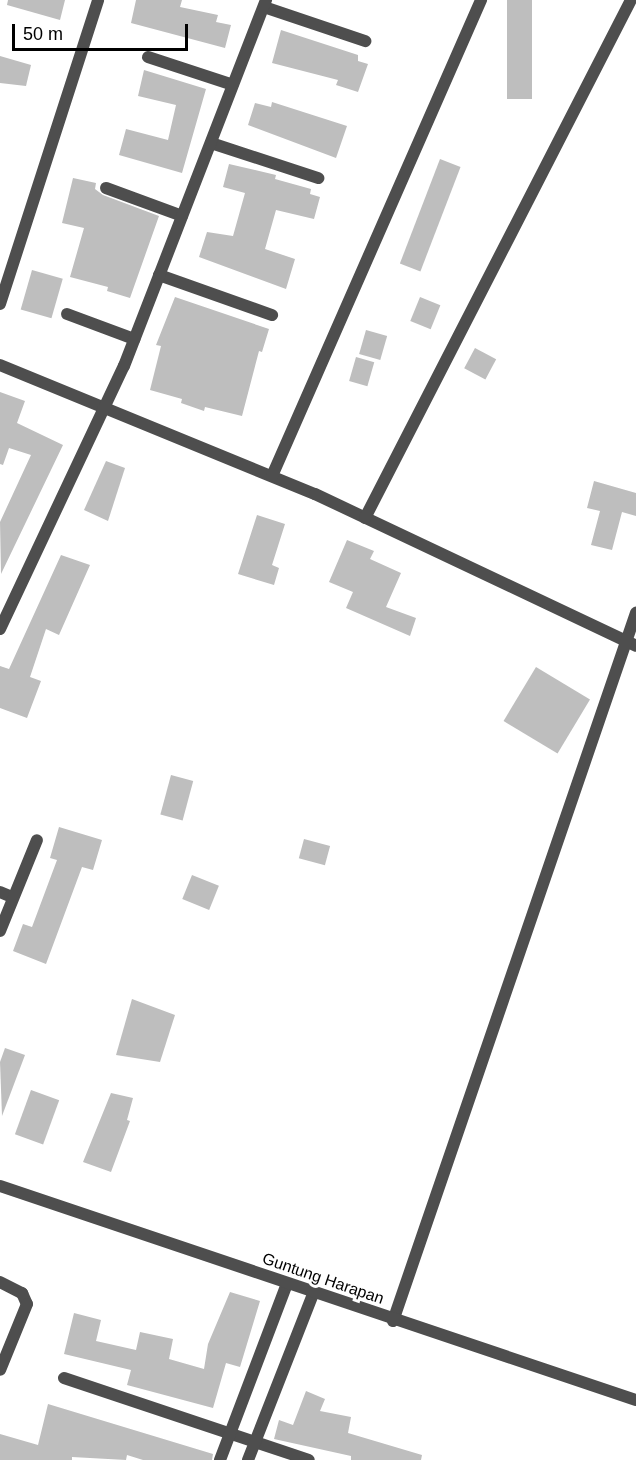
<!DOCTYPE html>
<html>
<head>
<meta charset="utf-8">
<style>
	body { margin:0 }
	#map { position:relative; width:636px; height:1460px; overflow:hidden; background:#fff; font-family:Arial,sans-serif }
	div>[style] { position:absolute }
	.building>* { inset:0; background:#bebebe; transform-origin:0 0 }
	.minor>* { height:12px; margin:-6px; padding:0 6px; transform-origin:6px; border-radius:6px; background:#4e4e4e }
	.tertiary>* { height:12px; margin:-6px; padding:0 6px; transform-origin:6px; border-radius:6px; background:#4e4e4e }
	span { translate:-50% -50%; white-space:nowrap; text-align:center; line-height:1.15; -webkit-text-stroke:6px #fff; paint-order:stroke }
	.street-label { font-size:16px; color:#000 }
	.scale { position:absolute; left:12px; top:24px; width:176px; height:27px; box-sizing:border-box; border:3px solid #000; border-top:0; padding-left:8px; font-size:18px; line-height:21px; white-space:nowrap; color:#000; -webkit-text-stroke:4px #fff; paint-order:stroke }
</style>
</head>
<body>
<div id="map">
	<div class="building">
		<i style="clip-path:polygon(8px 0,65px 0,60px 20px,7px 5px)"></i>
		<i style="clip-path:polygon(136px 0,182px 0,180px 7px,218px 15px,216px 22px,231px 25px,225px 48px,131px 23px)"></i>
		<i style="left:507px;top:0;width:25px;height:99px"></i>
		<i style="clip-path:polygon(281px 30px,358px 55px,358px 61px,368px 64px,358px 92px,336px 85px,338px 80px,272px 63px)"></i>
		<i style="clip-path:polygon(0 56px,31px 65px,26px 86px,0 83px)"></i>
		<i style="clip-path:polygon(144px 70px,206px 89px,182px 173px,119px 155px,126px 129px,168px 140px,176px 105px,138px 96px)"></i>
		<i style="clip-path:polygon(272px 102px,347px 126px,336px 158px,248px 125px,255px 103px,271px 107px)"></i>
		<i style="left:440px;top:159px;width:22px;height:112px;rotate:21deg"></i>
		<i style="clip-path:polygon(229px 164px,276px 175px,275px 179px,311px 189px,310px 194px,320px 197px,314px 219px,276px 210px,265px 249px,295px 259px,286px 289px,199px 257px,207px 232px,233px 236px,245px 193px,223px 187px)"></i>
		<i style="clip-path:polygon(73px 178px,96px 183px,95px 189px,103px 195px,159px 216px,130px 298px,107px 291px,108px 287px,70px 277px,84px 228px,62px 223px)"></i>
		<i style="left:32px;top:270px;width:32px;height:41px;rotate:16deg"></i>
		<i style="clip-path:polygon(175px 297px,269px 329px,262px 352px,259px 351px,242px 416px,205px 407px,204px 411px,181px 403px,182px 399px,150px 390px,161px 346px,156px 345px)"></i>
		<i style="left:420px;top:297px;width:22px;height:26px;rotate:22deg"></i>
		<i style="left:366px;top:330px;width:22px;height:25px;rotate:16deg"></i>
		<i style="left:475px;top:348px;width:24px;height:23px;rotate:28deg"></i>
		<i style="left:356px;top:357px;width:19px;height:25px;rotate:16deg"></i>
		<i style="clip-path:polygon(0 392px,25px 401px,17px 423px,63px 445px,1px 574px,0 522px,31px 455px,9px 448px,3px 465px,0 464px)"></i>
		<i style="clip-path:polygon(106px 461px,125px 468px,108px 521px,84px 510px)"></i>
		<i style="clip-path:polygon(594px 481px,636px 493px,636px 516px,622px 512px,612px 550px,591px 545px,600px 511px,587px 508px)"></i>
		<i style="clip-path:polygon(257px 515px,285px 524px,272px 565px,279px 568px,274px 585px,238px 574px)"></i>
		<i style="clip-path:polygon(347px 540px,374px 551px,370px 559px,401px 573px,386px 607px,416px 618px,410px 636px,346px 608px,353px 592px,329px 582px)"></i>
		<i style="clip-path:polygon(61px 555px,90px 565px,59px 635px,46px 629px,30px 677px,41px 681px,27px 718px,0 708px,0 666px,9px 669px)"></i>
		<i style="left:536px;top:667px;width:63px;height:63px;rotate:31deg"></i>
		<i style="left:171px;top:775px;width:23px;height:41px;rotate:15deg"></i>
		<i style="clip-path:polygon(59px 827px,102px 840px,93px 870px,82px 867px,46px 964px,13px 951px,23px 924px,32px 927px,57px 860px,50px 858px)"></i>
		<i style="left:304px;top:839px;width:27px;height:20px;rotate:15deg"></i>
		<i style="left:192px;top:875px;width:29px;height:26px;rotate:22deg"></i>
		<i style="clip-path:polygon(132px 999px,175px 1015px,160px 1062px,116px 1055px)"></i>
		<i style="clip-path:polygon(5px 1048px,25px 1055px,2px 1116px,0 1062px)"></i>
		<i style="left:31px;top:1090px;width:30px;height:47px;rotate:20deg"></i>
		<i style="clip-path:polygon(111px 1093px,133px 1098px,127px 1120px,130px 1121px,111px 1172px,83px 1162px)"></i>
		<i style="clip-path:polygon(230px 1292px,260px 1301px,240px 1367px,226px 1363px,213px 1408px,127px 1385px,131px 1370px,64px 1354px,74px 1313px,101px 1320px,96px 1341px,136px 1350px,140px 1332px,173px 1339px,169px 1359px,204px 1369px,208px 1344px)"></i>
		<i style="clip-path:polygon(306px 1391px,325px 1399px,320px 1411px,351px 1417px,348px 1433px,422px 1455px,421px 1460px,351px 1460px,351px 1456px,274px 1439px,279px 1420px,293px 1425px)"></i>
		<i style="clip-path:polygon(48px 1404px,213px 1454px,212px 1460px,143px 1460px,127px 1455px,126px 1460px,72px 1457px,72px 1460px,0 1460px,0 1434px,38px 1445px)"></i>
	</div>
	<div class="minor">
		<i style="left:264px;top:7px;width:107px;rotate:18.6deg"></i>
		<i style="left:148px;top:57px;width:89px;rotate:18.2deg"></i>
		<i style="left:211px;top:143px;width:113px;rotate:18.1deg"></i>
		<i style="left:106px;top:188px;width:81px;rotate:20.2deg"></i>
		<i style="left:159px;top:275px;width:120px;rotate:19.5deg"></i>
		<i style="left:0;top:304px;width:319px;rotate:-72.1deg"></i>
		<i style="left:67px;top:314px;width:72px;rotate:20.5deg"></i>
		<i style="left:0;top:365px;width:340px;rotate:22.3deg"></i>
		<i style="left:315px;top:494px;width:355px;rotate:25.3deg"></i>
		<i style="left:272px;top:476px;width:520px;rotate:-66.29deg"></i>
		<i style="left:365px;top:518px;width:582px;rotate:-62.82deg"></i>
		<i style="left:0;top:629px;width:291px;rotate:-64.8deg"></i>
		<i style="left:124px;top:366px;width:393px;rotate:-68.8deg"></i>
		<i style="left:0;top:892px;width:13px;rotate:23deg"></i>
		<i style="left:0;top:931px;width:98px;rotate:-67.9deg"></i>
		<i style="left:0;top:1282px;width:25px;rotate:27deg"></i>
		<i style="left:22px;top:1293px;width:12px;rotate:66deg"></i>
		<i style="left:27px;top:1304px;width:71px;rotate:112.2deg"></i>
		<i style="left:393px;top:1321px;width:749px;rotate:-71.06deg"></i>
		<i style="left:64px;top:1378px;width:258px;rotate:18.5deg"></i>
		<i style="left:220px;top:1460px;width:188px;rotate:-69.2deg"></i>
		<i style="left:248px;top:1460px;width:180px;rotate:-68.6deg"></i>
	</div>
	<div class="tertiary">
		<i style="left:0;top:1186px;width:671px;rotate:18.6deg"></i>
	</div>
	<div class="street-label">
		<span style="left:323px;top:1279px;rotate:19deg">Guntung Harapan</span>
	</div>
	<div class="scale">50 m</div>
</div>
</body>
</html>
